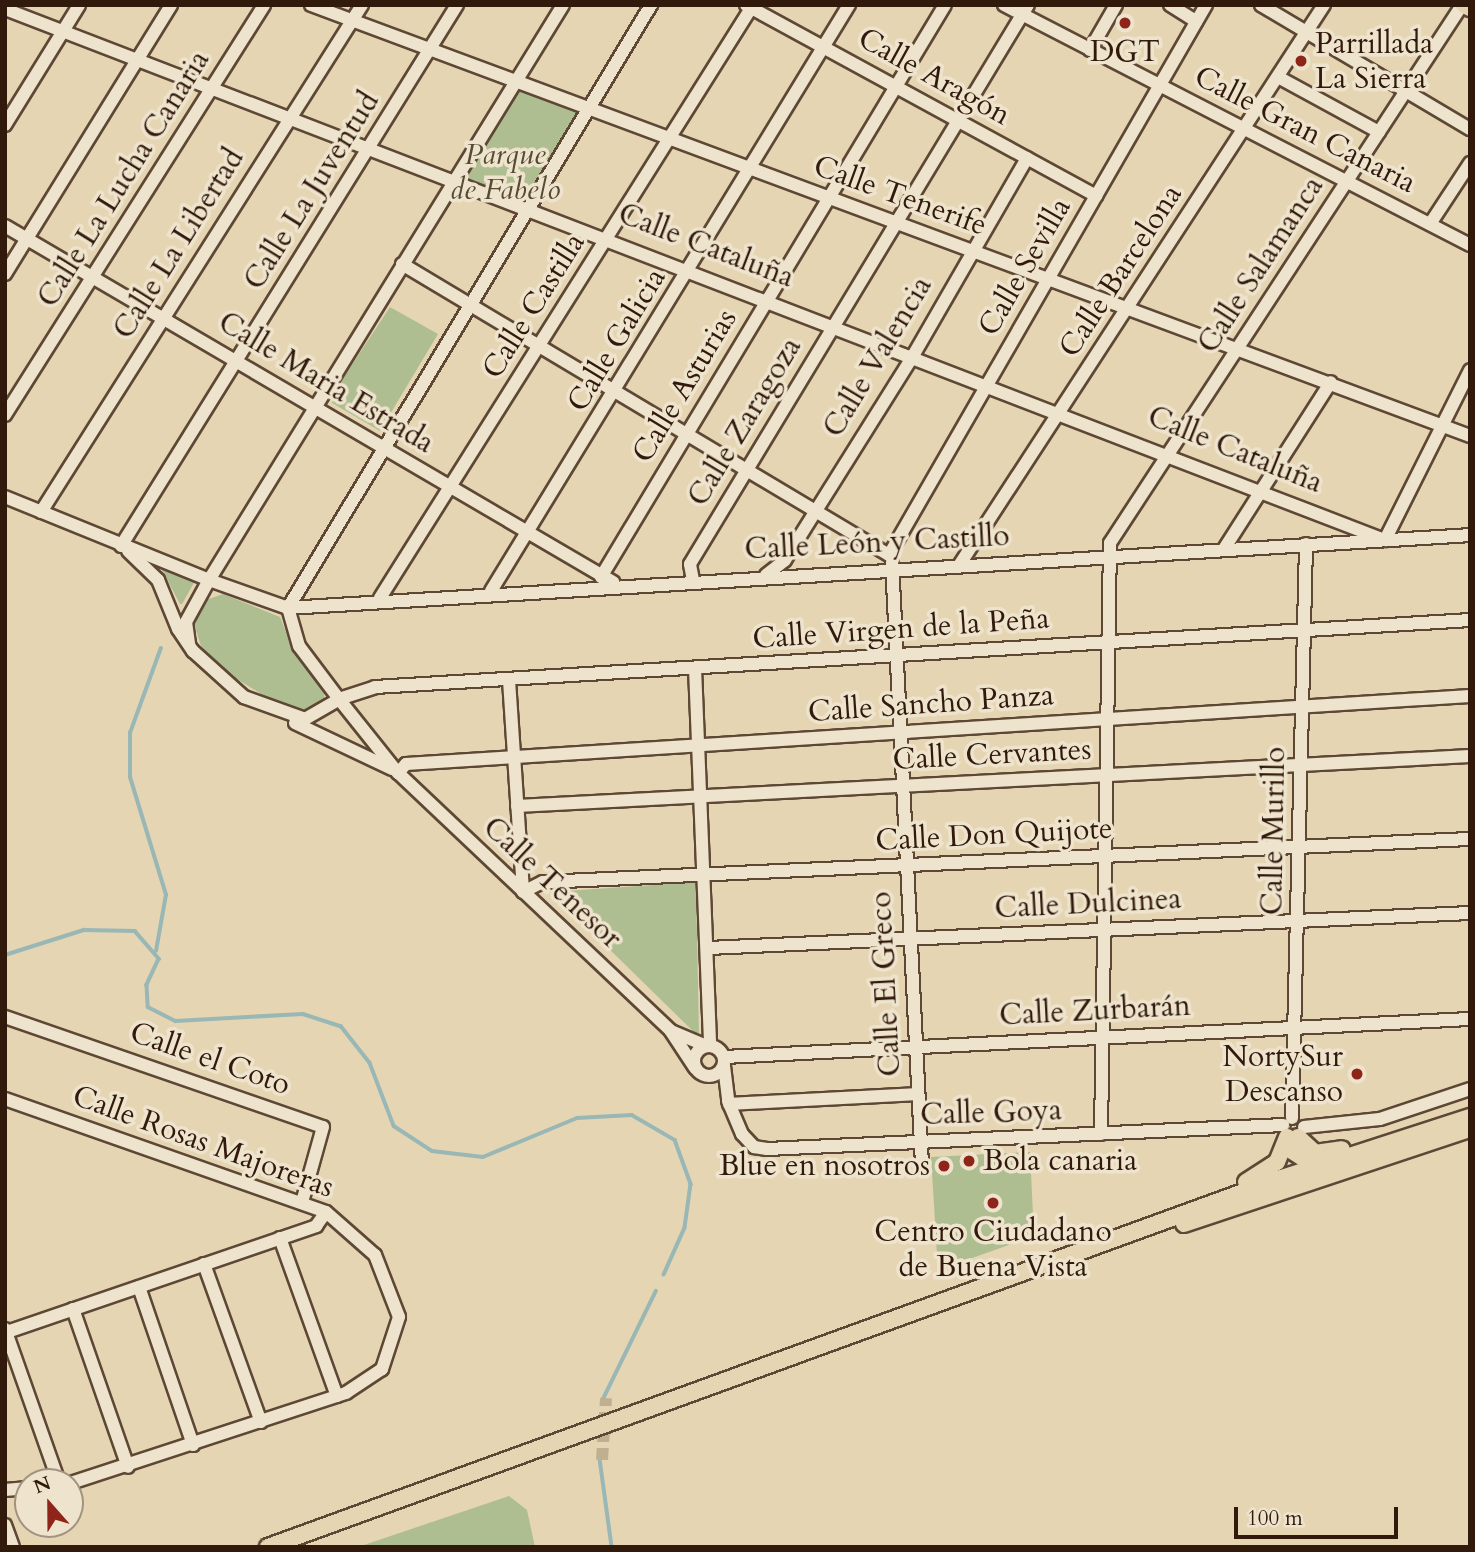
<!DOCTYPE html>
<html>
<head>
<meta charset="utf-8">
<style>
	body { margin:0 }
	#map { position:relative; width:1475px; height:1552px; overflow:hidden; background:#e5d5b3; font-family:Cardo,serif }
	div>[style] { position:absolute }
	.green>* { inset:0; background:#afbe91 }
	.stream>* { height:3.5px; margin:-1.75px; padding:0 1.75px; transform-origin:1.75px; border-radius:1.75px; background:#98b7b5 }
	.minor-tunnel>* { height:12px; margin-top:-6px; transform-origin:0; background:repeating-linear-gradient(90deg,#c1af91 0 12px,transparent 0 18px) }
	.roads { filter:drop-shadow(2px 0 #5e4835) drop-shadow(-2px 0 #5e4835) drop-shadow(0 2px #5e4835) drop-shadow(0 -2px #5e4835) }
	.minor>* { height:12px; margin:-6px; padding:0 6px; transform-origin:6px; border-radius:6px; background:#eee4ce }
	.minor>.ring { margin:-6px; padding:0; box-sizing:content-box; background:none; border:12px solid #eee4ce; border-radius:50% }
	.major>* { height:16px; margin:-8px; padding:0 8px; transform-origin:8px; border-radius:8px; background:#e5d5b3 }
	.dots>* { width:19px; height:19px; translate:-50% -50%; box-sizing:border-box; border:4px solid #eee4ce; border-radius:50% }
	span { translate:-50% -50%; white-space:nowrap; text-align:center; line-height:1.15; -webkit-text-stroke:7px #eee4ce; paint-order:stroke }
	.poi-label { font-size:30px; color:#31190b }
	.left { translate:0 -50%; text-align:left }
	.right { translate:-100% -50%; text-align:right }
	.street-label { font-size:30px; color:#31190b }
	.park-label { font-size:30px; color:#574b33; font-style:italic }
	.frame { position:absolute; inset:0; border:7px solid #31190b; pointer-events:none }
	.north { position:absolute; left:14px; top:1468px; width:70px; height:70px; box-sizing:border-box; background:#eee4ce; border:2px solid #a29380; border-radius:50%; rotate:339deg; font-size:19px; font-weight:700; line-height:28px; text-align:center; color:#31190b }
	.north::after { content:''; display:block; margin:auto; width:24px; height:32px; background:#8f2418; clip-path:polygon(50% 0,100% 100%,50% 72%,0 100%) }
	.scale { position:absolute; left:1234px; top:1507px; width:164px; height:32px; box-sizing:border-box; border:4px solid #31190b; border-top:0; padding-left:9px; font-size:21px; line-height:24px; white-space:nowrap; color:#31190b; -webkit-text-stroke:5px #eee4ce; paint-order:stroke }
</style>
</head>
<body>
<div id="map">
	<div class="green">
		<i style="clip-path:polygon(519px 89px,577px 111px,516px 214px,458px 189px)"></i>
		<i style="clip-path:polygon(390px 307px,438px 334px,380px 431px,332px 403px,332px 395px)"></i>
		<i style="clip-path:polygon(161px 568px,195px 581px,182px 604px,180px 604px)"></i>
		<i style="clip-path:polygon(223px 594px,280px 617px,292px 647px,325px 686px,324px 701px,307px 713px,284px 708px,224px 671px,201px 646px,194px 624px,206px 600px)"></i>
		<i style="clip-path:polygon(696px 882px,699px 1037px,551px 892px)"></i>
		<i style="clip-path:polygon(1030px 1152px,1034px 1236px,938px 1270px,931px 1157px)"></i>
		<i style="clip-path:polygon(509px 1496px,527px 1510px,535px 1547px,358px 1547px)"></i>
	</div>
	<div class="stream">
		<i style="left:156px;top:951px;width:57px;rotate:-79.9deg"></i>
		<i style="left:166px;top:895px;width:123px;rotate:-107deg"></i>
		<i style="left:130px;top:777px;width:44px;rotate:-90deg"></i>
		<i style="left:130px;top:733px;width:90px;rotate:-70deg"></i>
		<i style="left:5px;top:955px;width:83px;rotate:-17.6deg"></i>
		<i style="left:84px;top:930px;width:51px;rotate:1.1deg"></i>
		<i style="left:135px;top:931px;width:37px;rotate:49deg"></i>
		<i style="left:159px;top:959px;width:29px;rotate:115deg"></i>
		<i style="left:147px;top:985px;width:22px;rotate:87deg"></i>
		<i style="left:148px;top:1007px;width:31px;rotate:27deg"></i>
		<i style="left:176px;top:1021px;width:127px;rotate:-3.2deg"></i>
		<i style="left:303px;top:1014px;width:40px;rotate:18deg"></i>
		<i style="left:341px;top:1026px;width:47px;rotate:51.9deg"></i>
		<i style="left:370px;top:1063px;width:67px;rotate:69.1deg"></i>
		<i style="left:394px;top:1126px;width:45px;rotate:33.3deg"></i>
		<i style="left:432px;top:1151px;width:51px;rotate:6.7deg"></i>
		<i style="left:483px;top:1157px;width:102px;rotate:-22.5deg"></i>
		<i style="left:577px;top:1118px;width:55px;rotate:-3.1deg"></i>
		<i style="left:632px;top:1115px;width:50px;rotate:30.2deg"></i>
		<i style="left:675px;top:1140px;width:47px;rotate:70deg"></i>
		<i style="left:691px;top:1184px;width:44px;rotate:97.8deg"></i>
		<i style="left:685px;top:1228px;width:51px;rotate:114.1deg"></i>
		<i style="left:603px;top:1399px;width:120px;rotate:-63.9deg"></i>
		<i style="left:600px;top:1459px;width:89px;rotate:82.2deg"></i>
	</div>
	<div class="minor-tunnel">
		<i style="left:602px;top:1460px;width:62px;rotate:-86.3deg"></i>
	</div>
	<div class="roads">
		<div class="minor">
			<i style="left:311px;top:5px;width:1237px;rotate:20.4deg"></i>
			<i style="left:746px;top:5px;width:399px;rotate:28.6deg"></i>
			<i style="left:1004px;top:5px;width:524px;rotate:27.25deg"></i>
			<i style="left:1170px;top:5px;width:31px;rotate:32deg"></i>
			<i style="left:1261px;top:5px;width:243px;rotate:30.7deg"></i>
			<i style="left:5px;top:9px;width:1479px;rotate:21.05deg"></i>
			<i style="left:1385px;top:540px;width:190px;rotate:-63.4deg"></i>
			<i style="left:1090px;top:50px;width:52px;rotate:-60deg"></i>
			<i style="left:1278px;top:77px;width:115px;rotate:28.6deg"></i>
			<i style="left:5px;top:125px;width:141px;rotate:-58.3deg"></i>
			<i style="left:1430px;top:224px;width:73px;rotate:-56.7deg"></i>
			<i style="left:5px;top:226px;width:705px;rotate:30.35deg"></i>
			<i style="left:402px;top:264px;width:567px;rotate:30.86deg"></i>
			<i style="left:5px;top:274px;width:316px;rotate:-58.3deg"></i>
			<i style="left:5px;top:415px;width:485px;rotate:-57.7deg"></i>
			<i style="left:5px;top:497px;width:220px;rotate:22.1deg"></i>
			<i style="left:209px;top:580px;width:675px;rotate:-58.38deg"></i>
			<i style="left:41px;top:512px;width:600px;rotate:-57.66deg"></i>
			<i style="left:121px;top:546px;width:637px;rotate:-58.16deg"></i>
			<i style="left:1224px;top:549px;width:198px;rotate:-57.4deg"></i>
			<i style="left:128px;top:551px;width:42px;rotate:44deg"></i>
			<i style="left:158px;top:580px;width:53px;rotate:67.8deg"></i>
			<i style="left:178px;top:629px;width:27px;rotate:56deg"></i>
			<i style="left:193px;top:651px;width:69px;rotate:42deg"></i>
			<i style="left:244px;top:697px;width:65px;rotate:19.8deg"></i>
			<i style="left:305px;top:719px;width:39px;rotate:-30deg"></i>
			<i style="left:339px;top:699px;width:66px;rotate:-127deg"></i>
			<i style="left:299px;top:646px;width:40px;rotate:-106deg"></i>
			<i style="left:288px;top:608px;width:84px;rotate:-160.5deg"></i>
			<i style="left:209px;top:580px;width:48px;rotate:118.7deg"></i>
			<i style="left:186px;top:622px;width:22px;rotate:82deg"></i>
			<i style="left:889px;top:555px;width:635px;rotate:-60.04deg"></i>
			<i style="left:892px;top:562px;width:603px;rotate:87.15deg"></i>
			<i style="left:960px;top:564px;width:667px;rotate:-56.93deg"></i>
			<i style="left:766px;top:575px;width:24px;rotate:-38deg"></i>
			<i style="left:785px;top:560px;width:243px;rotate:-57.9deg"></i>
			<i style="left:914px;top:354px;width:226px;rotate:-60deg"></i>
			<i style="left:601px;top:577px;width:667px;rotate:-58.98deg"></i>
			<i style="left:693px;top:580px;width:16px;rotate:-101deg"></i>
			<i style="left:690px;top:564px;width:653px;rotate:-58.84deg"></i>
			<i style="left:491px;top:591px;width:687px;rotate:-58.58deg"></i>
			<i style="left:380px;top:598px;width:701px;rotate:-57.83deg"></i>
			<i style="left:288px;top:608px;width:1184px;rotate:-3.53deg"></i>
			<i style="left:288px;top:608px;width:704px;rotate:-58.95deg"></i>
			<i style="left:695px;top:668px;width:378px;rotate:87.7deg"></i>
			<i style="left:509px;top:680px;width:212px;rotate:86.2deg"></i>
			<i style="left:523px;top:892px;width:22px;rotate:-27deg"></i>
			<i style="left:543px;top:882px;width:928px;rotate:-2.66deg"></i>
			<i style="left:295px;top:723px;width:107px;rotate:25.4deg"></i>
			<i style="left:398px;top:773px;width:12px;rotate:-48deg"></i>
			<i style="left:406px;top:764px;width:1066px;rotate:-3.66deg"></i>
			<i style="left:517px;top:806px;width:954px;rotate:-3deg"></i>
			<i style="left:708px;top:948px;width:763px;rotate:-2.63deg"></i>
			<i style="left:5px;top:1017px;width:336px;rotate:19.1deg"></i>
			<i style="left:323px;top:1127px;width:78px;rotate:105.6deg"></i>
			<i style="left:671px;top:1031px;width:38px;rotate:23deg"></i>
			<i class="ring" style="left:694px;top:1046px;width:18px;height:18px"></i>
			<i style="left:724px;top:1057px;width:747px;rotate:-2.92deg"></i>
			<i style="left:724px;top:1066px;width:35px;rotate:83deg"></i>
			<i style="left:728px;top:1101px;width:36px;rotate:67deg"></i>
			<i style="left:742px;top:1134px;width:18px;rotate:47deg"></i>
			<i style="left:754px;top:1147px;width:13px;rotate:9deg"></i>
			<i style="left:767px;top:1149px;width:517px;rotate:-2.66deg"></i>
			<i style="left:695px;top:1068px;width:45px;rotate:-123.3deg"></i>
			<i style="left:670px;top:1030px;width:374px;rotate:-136.6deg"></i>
			<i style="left:398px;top:773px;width:95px;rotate:-128.6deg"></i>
			<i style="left:339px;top:699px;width:38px;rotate:-18deg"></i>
			<i style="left:375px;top:687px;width:1097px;rotate:-3.5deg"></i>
			<i style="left:5px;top:1099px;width:340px;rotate:19.4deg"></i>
			<i style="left:326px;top:1212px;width:65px;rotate:41.3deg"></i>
			<i style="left:375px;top:1255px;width:66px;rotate:68.8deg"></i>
			<i style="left:399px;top:1317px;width:55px;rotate:108.1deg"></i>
			<i style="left:382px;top:1369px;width:43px;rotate:146.3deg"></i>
			<i style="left:346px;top:1393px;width:290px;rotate:161.9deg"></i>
			<i style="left:729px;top:1104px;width:189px;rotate:-3deg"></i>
			<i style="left:1292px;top:1118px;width:574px;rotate:-88.6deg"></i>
			<i style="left:1304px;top:1127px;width:76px;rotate:-6deg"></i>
			<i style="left:1380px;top:1119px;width:95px;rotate:-18.4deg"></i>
			<i style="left:1101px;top:1134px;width:591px;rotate:-89.13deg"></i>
			<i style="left:1110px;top:543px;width:643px;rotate:-56.8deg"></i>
			<i style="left:280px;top:1238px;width:168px;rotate:70.2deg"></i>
			<i style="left:204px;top:1264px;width:168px;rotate:70.2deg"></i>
			<i style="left:139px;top:1287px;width:167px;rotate:71.1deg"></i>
			<i style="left:73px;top:1309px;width:167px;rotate:70.8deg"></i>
			<i style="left:5px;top:1329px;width:162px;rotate:70.6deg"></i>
			<i style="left:7px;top:1332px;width:327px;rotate:-18.9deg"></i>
			<i style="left:316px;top:1226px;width:17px;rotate:-54deg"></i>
			<i style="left:5px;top:1490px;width:23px;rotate:-5deg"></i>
			<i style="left:5px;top:1525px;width:23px;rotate:70deg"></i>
		</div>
		<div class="major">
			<i style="left:1464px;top:5px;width:7px;rotate:27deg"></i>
			<i style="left:1298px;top:1137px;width:23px;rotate:43deg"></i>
			<i style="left:1315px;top:1153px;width:27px;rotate:-8deg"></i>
			<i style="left:1292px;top:1151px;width:31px;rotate:33deg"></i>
			<i style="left:1246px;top:1182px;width:37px;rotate:-33deg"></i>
			<i style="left:1277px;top:1162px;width:27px;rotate:-68deg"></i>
			<i style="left:1184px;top:1224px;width:301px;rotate:-18.4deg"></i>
			<i style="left:268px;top:1547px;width:1079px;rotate:-20deg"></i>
			<i style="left:1282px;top:1178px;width:198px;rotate:-18deg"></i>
		</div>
	</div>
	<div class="dots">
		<i style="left:1125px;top:23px;background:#8f2418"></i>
		<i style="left:1301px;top:61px;background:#8f2418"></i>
		<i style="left:1357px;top:1074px;background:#8f2418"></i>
		<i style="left:969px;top:1161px;background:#8f2418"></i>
		<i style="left:944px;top:1166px;background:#8f2418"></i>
		<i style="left:993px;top:1203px;background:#8f2418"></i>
	</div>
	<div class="poi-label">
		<span class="left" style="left:1315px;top:61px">Parrillada<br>La Sierra</span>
		<span style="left:1125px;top:52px">DGT</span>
		<span class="right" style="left:1343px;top:1074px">NortySur<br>Descanso</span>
		<span class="left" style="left:983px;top:1161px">Bola canaria</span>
		<span class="right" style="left:930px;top:1166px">Blue en nosotros</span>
		<span style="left:993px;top:1249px">Centro Ciudadano<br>de Buena Vista</span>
	</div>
	<div class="street-label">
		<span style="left:934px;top:77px;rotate:29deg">Calle Aragón</span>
		<span style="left:1305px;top:130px;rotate:27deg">Calle Gran Canaria</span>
		<span style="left:124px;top:179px;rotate:-58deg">Calle La Lucha Canaria</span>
		<span style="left:312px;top:191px;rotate:-58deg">Calle La Juventud</span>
		<span style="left:900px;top:196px;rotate:20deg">Calle Tenerife</span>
		<span style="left:179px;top:244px;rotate:-58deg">Calle La Libertad</span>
		<span style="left:706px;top:246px;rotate:21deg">Calle Cataluña</span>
		<span style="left:1261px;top:265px;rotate:-57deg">Calle Salamanca</span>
		<span style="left:1025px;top:267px;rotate:-60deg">Calle Sevilla</span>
		<span style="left:1121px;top:271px;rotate:-57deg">Calle Barcelona</span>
		<span style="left:534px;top:306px;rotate:-58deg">Calle Castilla</span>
		<span style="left:617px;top:340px;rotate:-59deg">Calle Galicia</span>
		<span style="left:878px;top:357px;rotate:-59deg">Calle Valencia</span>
		<span style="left:326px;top:383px;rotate:31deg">Calle Maria Estrada</span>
		<span style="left:685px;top:386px;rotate:-59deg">Calle Asturias</span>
		<span style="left:745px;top:422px;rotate:-59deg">Calle Zaragoza</span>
		<span style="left:1235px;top:450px;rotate:22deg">Calle Cataluña</span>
		<span style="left:877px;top:543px;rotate:-3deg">Calle León y Castillo</span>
		<span style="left:901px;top:629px;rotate:-4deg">Calle Virgen de la Peña</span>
		<span style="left:931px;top:704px;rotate:-4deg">Calle Sancho Panza</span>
		<span style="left:992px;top:755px;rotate:-3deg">Calle Cervantes</span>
		<span style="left:1274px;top:831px;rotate:-89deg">Calle Murillo</span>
		<span style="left:994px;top:835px;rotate:-3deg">Calle Don Quijote</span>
		<span style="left:552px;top:883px;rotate:43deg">Calle Tenesor</span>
		<span style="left:1088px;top:904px;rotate:-3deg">Calle Dulcinea</span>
		<span style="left:886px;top:984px;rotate:-93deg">Calle El Greco</span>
		<span style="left:1095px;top:1011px;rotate:-3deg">Calle Zurbarán</span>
		<span style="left:210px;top:1059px;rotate:19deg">Calle el Coto</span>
		<span style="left:991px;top:1113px;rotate:-2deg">Calle Goya</span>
		<span style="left:203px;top:1142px;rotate:20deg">Calle Rosas Majoreras</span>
	</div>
	<div class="park-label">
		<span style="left:505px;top:172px">Parque<br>de Fabelo</span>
	</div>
	<div class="frame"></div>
	<div class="north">N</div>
	<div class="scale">100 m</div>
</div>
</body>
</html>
